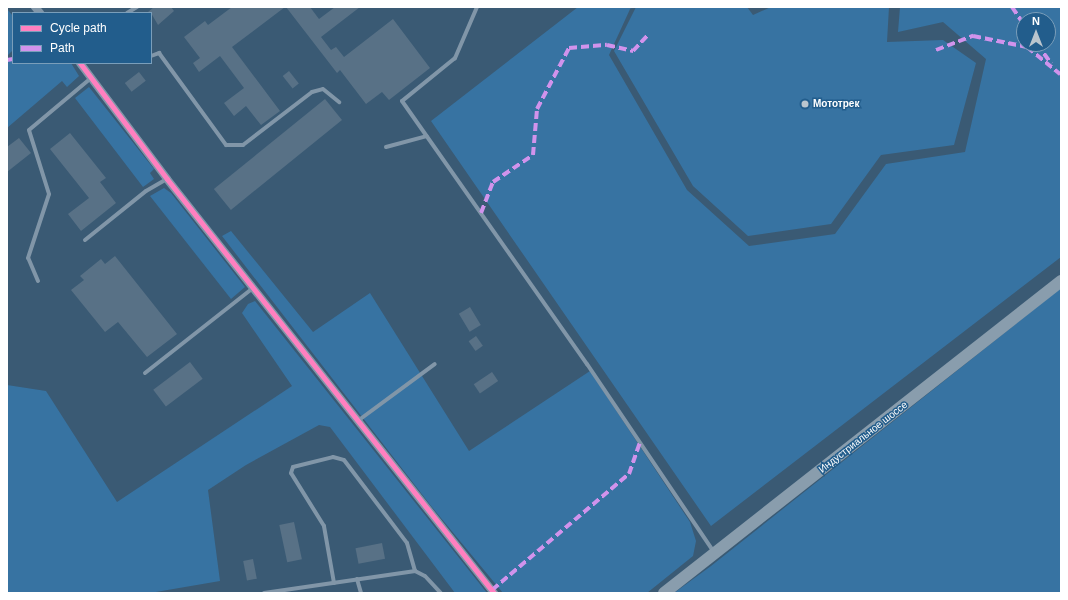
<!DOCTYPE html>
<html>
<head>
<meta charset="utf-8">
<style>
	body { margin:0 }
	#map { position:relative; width:1068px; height:600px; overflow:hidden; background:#3a5a74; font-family:Helvetica,sans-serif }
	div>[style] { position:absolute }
	.green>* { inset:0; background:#3773a2 }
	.building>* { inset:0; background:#587186; transform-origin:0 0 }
	.service>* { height:4px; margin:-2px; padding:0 2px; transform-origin:2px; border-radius:2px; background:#8196a8 }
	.minor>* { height:8px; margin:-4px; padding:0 4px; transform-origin:4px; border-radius:4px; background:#8196a8 }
	.secondary>* { height:12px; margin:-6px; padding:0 6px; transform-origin:6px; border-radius:6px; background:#899dad }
	.quiet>* { height:4px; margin-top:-2px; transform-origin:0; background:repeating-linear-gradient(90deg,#d193ec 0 8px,transparent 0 12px) }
	.cycleway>* { height:5px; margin:-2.5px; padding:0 2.5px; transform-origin:2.5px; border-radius:2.5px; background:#ff80c0 }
	.dots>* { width:11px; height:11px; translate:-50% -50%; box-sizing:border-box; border:2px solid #225d8c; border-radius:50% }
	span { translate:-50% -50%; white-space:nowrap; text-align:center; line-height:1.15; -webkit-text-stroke:3px #225d8c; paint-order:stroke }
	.poi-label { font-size:10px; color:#fff; font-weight:700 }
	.left { translate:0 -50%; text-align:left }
	.street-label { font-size:10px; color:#fff }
	.frame { position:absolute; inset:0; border:8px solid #fff; pointer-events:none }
	.legend { position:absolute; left:12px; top:12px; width:140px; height:52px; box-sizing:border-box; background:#225d8c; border:1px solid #7a9eba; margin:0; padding:5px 7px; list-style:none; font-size:12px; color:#fff }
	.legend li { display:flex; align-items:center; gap:8px; height:20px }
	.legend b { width:20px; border:1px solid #7a9eba }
	.north { position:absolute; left:1016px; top:12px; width:40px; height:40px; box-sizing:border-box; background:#225d8c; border:1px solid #7a9eba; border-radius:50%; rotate:0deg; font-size:11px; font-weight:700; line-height:16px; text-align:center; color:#fff }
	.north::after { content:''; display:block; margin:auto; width:14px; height:18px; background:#bac5ce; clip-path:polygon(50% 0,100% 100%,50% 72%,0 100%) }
</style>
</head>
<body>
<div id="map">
	<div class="green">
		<i style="clip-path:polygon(evenodd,578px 7px,631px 7px,609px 55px,687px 190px,749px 246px,835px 234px,886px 164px,965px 152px,986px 59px,943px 22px,898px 32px,900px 7px,1061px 7px,1061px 257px,711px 526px,431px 121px,578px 7px,1024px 20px,1048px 20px,1048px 44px,1024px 44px,1024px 20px)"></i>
		<i style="clip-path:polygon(636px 7px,747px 7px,753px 15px,771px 7px,889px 7px,887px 42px,943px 40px,976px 63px,954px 145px,881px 155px,831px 224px,748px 236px,693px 186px,614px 51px)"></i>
		<i style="clip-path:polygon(7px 9px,13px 16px,13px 50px,7px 56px)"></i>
		<i style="clip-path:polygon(7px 57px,15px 63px,71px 63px,79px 76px,67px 87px,62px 81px,7px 128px)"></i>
		<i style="clip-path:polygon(89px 87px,154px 169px,150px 173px,154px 179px,143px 187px,75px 98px)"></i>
		<i style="clip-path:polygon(164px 188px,171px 193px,245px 287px,231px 299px,150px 196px)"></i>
		<i style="clip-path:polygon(231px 231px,313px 332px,370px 293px,469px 451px,590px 371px,690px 522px,696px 541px,693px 556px,647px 593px,503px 593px,431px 506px,222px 236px)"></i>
		<i style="clip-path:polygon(1061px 288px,1061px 593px,674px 593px,711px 566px)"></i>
		<i style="clip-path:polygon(255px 301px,487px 593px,455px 593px,330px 427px,319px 425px,246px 465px,208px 490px,220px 581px,150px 593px,7px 593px,7px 385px,46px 391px,117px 502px,292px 386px,242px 313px,248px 304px)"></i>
	</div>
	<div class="building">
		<i style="clip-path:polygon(154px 7px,171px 7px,174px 11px,158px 25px,151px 13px,148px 12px)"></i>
		<i style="clip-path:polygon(232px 7px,285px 7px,232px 47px,280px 111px,261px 125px,246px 106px,234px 116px,224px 103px,244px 88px,220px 56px,199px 72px,193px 63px,200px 58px,184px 37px,205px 21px,208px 25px)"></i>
		<i style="clip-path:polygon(286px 7px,310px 7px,319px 19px,335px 7px,360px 7px,321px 37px,331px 50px,336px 47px,344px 57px,393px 19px,430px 68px,389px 100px,382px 92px,366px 104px,340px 70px,337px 73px)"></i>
		<i style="left:289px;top:71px;width:16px;height:8px;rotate:52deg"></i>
		<i style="left:139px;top:72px;width:11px;height:18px;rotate:52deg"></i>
		<i style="left:325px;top:99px;width:27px;height:143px;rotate:51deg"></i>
		<i style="clip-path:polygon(70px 133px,106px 178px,100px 182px,116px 203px,81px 231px,68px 214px,89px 198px,50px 149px)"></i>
		<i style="clip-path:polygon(19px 138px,31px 153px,7px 172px,7px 147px)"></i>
		<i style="clip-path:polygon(115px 256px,177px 334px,147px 357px,118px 322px,105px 332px,71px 290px,84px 280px,80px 276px,101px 259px,105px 264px)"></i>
		<i style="left:470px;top:307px;width:21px;height:13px;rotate:59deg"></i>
		<i style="left:476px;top:336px;width:12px;height:9px;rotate:55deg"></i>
		<i style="left:190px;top:362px;width:21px;height:46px;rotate:53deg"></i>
		<i style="left:492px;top:372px;width:11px;height:22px;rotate:56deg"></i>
		<i style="left:294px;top:522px;width:38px;height:15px;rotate:78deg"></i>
		<i style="left:382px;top:543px;width:16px;height:27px;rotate:79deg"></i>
		<i style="left:253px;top:559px;width:20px;height:10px;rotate:79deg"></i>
	</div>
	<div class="service">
		<i style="left:477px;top:7px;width:56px;rotate:113.3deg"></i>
		<i style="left:455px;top:58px;width:68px;rotate:140.9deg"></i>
		<i style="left:402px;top:101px;width:322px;rotate:54.9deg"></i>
		<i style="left:587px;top:364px;width:227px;rotate:56deg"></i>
		<i style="left:127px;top:13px;width:12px;rotate:-31deg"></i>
		<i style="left:151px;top:56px;width:9px;rotate:-21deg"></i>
		<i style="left:159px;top:53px;width:114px;rotate:53.9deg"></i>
		<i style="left:226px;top:145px;width:17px"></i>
		<i style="left:243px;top:145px;width:87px;rotate:-37.5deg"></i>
		<i style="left:312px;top:92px;width:11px;rotate:-15deg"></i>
		<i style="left:323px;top:89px;width:21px;rotate:39deg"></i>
		<i style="left:386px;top:147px;width:42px;rotate:-15deg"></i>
		<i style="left:85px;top:240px;width:78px;rotate:-38.8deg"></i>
		<i style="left:146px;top:191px;width:24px;rotate:-30deg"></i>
		<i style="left:38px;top:281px;width:25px;rotate:-113deg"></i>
		<i style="left:28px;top:258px;width:67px;rotate:-71.8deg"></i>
		<i style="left:49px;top:194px;width:67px;rotate:-107.4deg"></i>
		<i style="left:29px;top:130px;width:81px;rotate:-40deg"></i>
		<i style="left:145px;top:373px;width:137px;rotate:-38.2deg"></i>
		<i style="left:359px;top:420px;width:94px;rotate:-36.4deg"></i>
		<i style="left:357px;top:579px;width:15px;rotate:74deg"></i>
		<i style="left:334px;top:583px;width:58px;rotate:-100deg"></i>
		<i style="left:324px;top:526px;width:62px;rotate:-121.9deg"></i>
		<i style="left:291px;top:473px;width:6px;rotate:-72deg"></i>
		<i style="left:293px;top:467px;width:41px;rotate:-14deg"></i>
		<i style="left:333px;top:457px;width:11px;rotate:15deg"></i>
		<i style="left:344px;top:460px;width:104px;rotate:52.8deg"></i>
		<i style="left:407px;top:543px;width:29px;rotate:74deg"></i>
		<i style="left:264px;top:593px;width:153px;rotate:-8.3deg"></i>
		<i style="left:415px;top:571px;width:11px;rotate:27deg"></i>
		<i style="left:425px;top:576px;width:23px;rotate:47deg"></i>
	</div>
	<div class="minor">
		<i style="left:35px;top:7px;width:8px;rotate:50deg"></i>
		<i style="left:80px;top:63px;width:145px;rotate:53.1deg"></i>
		<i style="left:167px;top:179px;width:528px;rotate:51.7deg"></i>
	</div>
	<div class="secondary">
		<i style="left:664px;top:593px;width:505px;rotate:-38.16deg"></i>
	</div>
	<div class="quiet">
		<i style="left:1012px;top:7px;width:22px;rotate:56deg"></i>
		<i style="left:1037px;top:44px;width:24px;rotate:54deg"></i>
		<i style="left:936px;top:50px;width:40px;rotate:-21deg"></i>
		<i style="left:973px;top:36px;width:55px;rotate:11.5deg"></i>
		<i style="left:1027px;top:47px;width:43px;rotate:39.3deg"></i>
		<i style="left:7px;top:60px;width:6px;rotate:-9deg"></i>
		<i style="left:481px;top:213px;width:33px;rotate:-69deg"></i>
		<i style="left:493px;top:182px;width:48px;rotate:-34deg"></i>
		<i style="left:533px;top:155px;width:46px;rotate:-85deg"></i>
		<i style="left:537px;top:109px;width:69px;rotate:-62.3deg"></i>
		<i style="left:569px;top:48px;width:38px;rotate:-5deg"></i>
		<i style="left:607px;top:45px;width:27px;rotate:13deg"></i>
		<i style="left:633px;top:51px;width:22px;rotate:-47deg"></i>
		<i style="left:492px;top:590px;width:180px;rotate:-40.3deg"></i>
		<i style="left:629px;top:474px;width:34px;rotate:-71deg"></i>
	</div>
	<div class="cycleway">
		<i style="left:80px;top:63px;width:145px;rotate:53.1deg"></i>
		<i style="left:167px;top:179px;width:528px;rotate:51.7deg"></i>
	</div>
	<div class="dots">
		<i style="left:805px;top:104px;background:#bac5ce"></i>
	</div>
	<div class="poi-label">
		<span class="left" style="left:813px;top:104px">Мототрек</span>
	</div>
	<div class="street-label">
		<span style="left:863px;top:437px;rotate:-38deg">Индустриальное шоссе</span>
	</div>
	<div class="frame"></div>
	<ul class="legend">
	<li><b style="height:5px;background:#ff80c0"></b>Cycle path</li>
	<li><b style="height:5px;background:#d193ec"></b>Path</li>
	</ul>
	<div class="north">N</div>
</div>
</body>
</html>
